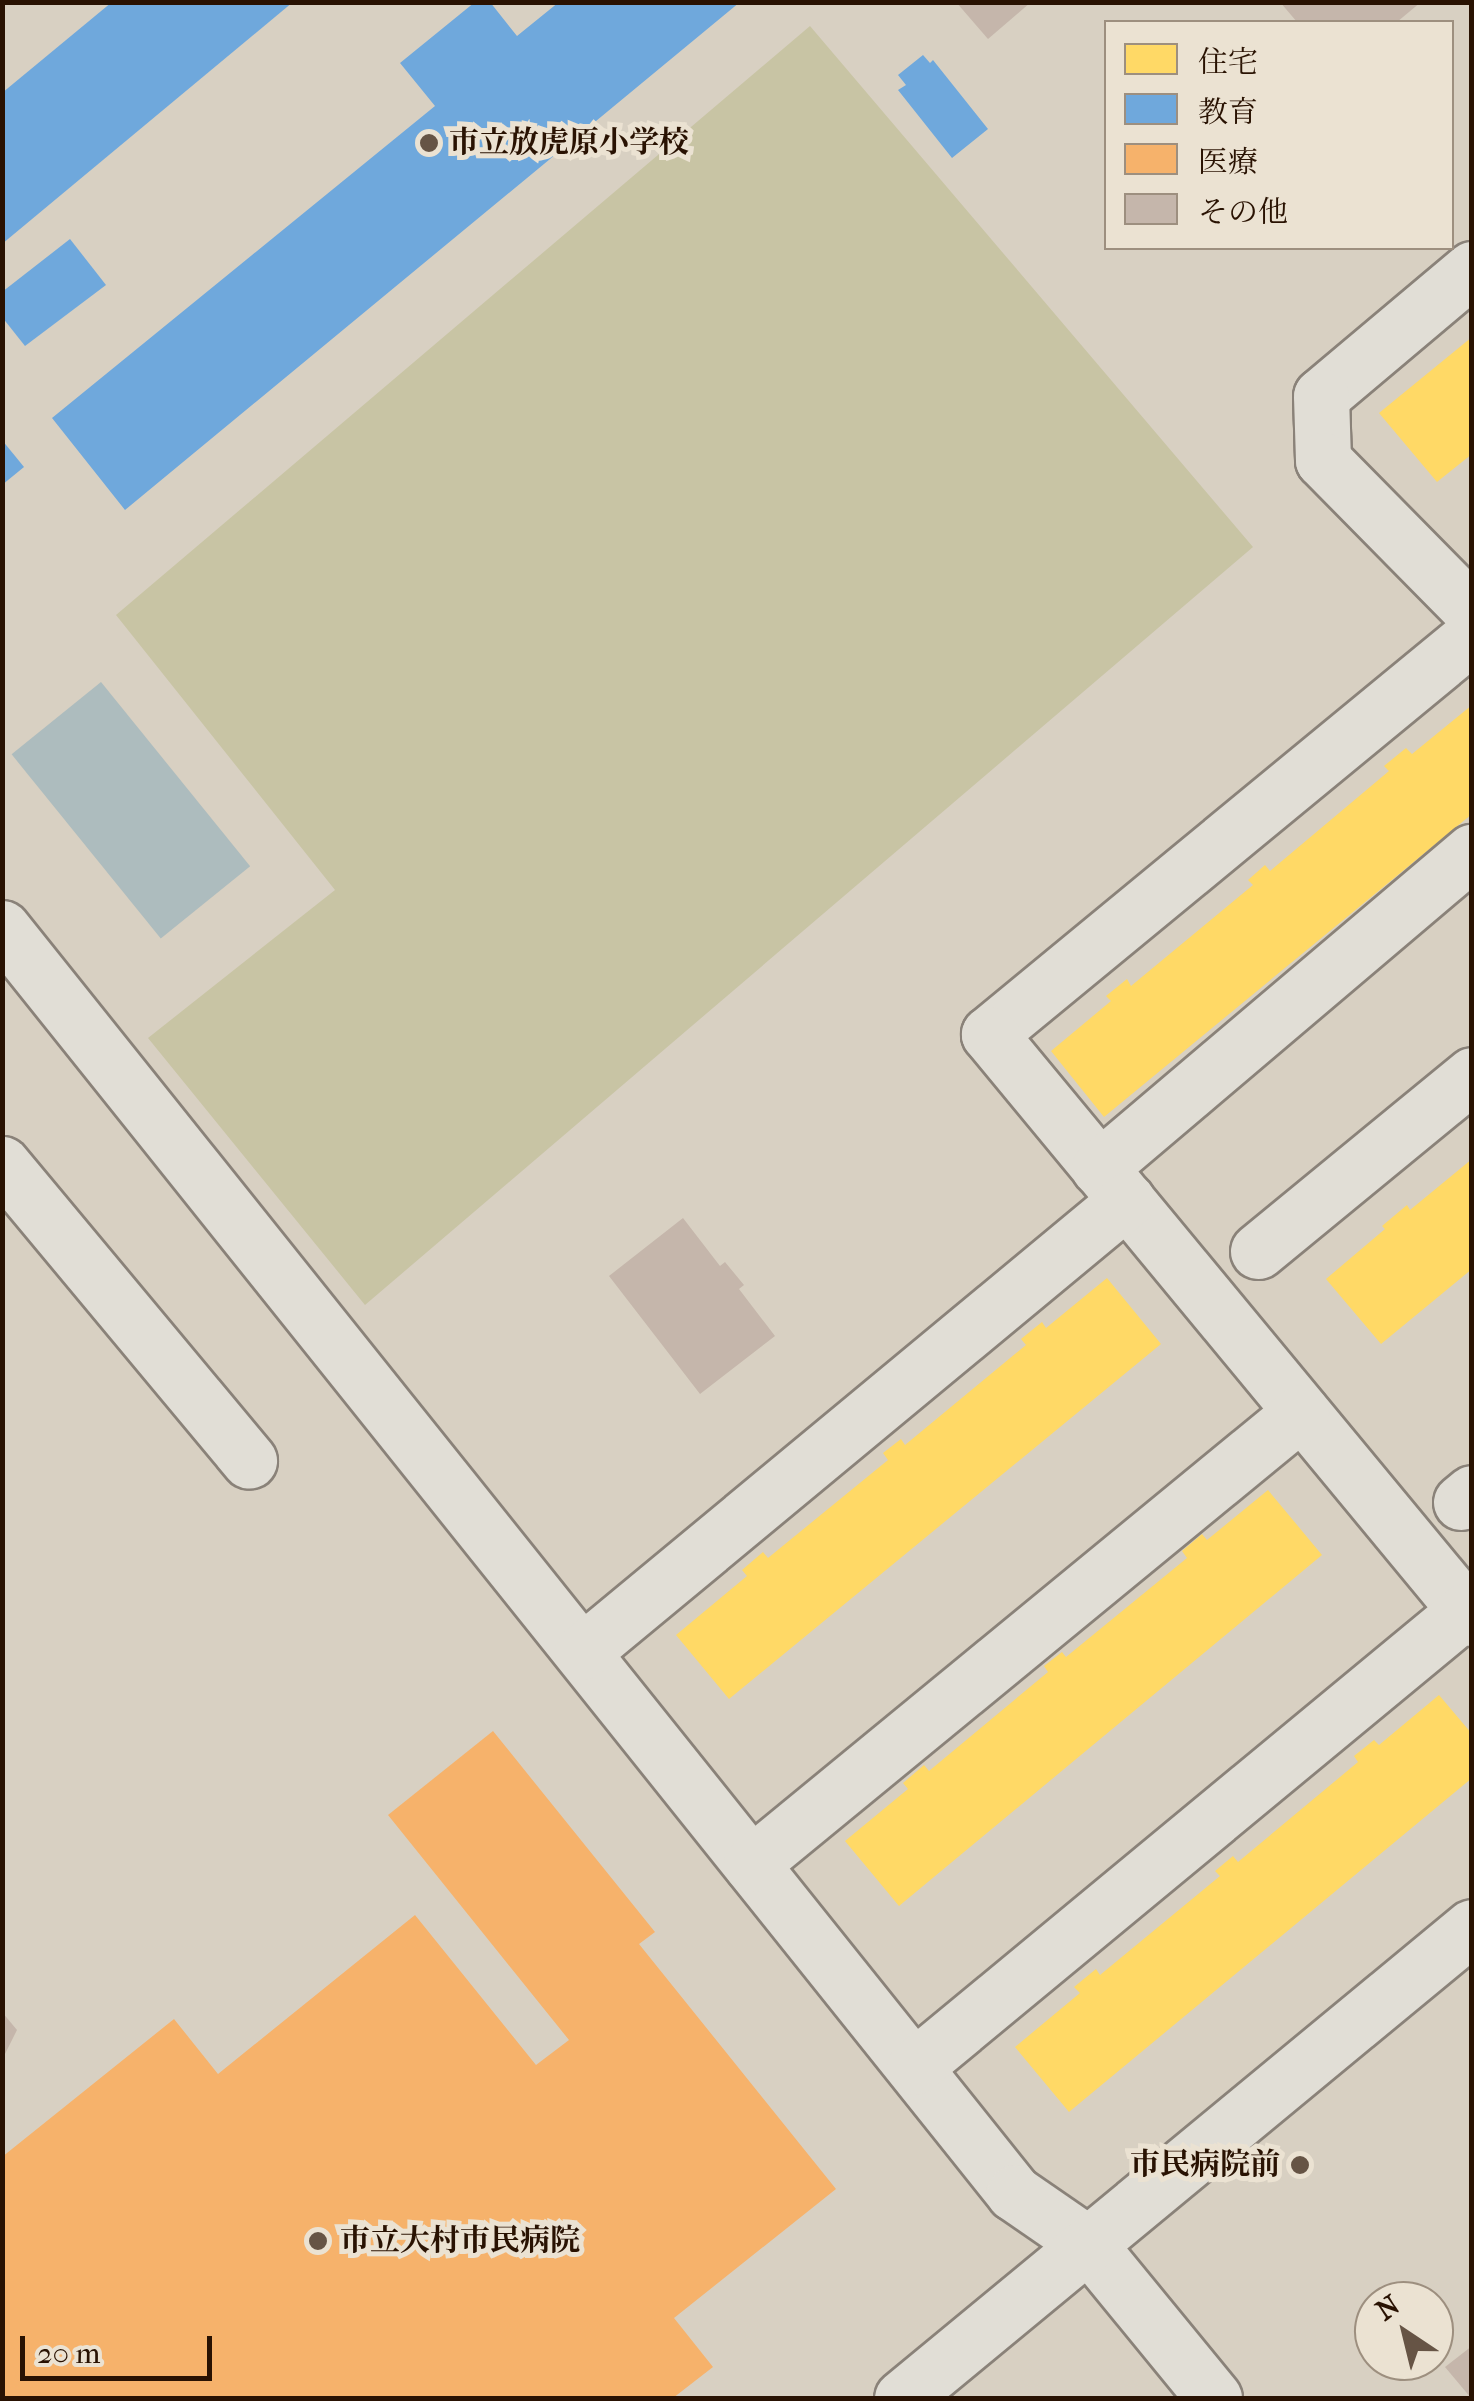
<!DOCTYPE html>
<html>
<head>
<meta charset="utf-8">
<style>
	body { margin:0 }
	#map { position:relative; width:1474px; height:2401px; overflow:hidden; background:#d8d0c2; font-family:"IM FELL French Canon","Noto Serif JP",serif }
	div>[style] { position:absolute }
	.green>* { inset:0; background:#c8c4a4 }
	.water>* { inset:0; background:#adbcbe; transform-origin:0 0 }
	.homes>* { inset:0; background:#ffd966 }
	.schools>* { inset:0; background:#6fa8dc }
	.health>* { inset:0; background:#f6b26b }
	.building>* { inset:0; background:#c5b6ab }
	.roads { filter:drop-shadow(2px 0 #8a8279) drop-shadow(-2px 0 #8a8279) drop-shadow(0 2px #8a8279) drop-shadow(0 -2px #8a8279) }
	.street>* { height:55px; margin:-27.5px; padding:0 27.5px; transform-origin:27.5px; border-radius:27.5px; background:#e1ded6 }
	.secondary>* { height:55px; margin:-27.5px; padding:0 27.5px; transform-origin:27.5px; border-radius:27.5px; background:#e1ded6 }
	.dots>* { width:28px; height:28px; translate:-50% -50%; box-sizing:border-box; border:5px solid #ebe2d2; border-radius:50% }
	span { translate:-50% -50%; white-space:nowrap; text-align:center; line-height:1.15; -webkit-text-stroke:10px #ebe2d2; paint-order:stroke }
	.poi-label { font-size:30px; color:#291202; font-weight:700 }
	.left { translate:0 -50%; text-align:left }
	.right { translate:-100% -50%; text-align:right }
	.frame { position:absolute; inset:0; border:5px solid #291202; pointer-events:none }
	.legend { position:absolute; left:1104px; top:20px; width:350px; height:230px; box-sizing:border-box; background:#ebe2d2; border:2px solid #9d8f7f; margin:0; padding:12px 18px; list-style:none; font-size:30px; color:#291202 }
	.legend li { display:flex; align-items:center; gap:20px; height:50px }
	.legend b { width:50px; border:2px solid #9d8f7f }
	.north { position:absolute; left:1354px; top:2281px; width:100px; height:100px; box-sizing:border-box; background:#ebe2d2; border:2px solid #9d8f7f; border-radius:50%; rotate:325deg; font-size:28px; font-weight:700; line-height:40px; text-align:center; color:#291202 }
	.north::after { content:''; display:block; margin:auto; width:35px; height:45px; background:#665445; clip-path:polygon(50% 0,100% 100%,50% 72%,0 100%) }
	.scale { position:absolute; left:20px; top:2336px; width:192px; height:45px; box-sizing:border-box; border:5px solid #291202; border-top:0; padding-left:12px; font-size:30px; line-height:35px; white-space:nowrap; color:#291202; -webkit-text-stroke:8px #ebe2d2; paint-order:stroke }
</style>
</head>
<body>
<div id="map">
	<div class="green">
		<i style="clip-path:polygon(810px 26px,1253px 547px,365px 1305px,148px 1038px,335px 890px,116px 615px)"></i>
	</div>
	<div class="water">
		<i style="left:101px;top:682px;width:237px;height:115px;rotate:51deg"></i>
	</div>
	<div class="homes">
		<i style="clip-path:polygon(1472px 337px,1472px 454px,1437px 482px,1379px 413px)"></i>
		<i style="clip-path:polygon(1472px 705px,1472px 814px,1104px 1117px,1051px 1051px,1111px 1001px,1106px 996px,1127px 979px,1131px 986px,1253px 885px,1248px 880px,1265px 865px,1270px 871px,1389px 771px,1384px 766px,1406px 748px,1412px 754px)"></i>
		<i style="clip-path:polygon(1472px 1159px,1472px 1269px,1381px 1344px,1326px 1279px,1385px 1229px,1382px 1226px,1407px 1205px,1410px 1210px)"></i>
		<i style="clip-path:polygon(1107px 1278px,1161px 1344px,729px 1699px,676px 1635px,747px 1576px,742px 1570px,763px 1552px,768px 1558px,888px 1460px,883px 1453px,901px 1439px,905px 1445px,1026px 1345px,1021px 1339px,1042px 1322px,1046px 1328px)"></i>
		<i style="clip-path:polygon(1268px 1490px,1322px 1555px,899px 1906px,845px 1841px,908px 1789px,903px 1783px,924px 1765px,929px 1771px,1048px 1672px,1044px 1666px,1062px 1652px,1066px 1657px,1187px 1558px,1182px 1551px,1202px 1534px,1207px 1540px)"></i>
		<i style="clip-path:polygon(1439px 1695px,1472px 1734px,1472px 1778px,1069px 2112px,1015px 2047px,1080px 1993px,1074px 1987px,1096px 1969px,1100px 1975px,1220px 1876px,1215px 1871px,1233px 1856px,1238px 1862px,1358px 1762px,1354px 1756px,1374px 1740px,1379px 1745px)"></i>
	</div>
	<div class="schools">
		<i style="clip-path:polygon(112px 2px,293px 2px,2px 244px,2px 93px)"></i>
		<i style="clip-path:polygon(475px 2px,490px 2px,517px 36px,559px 2px,740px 2px,125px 510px,52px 418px,435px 106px,400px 63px)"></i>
		<i style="clip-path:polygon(923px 55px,930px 63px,933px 60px,988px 129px,952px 158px,898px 90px,906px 85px,898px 75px)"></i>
		<i style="clip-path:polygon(70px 239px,106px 285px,25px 346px,2px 317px,2px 292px)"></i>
		<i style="clip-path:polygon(2px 440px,24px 467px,2px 485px)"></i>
	</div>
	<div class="health">
		<i style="clip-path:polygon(493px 1731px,655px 1932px,639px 1944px,836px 2189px,674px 2318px,713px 2367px,673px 2398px,2px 2398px,2px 2157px,174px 2019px,218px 2074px,415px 1915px,536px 2065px,569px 2040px,388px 1815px)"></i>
	</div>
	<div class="building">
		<i style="clip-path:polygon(956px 2px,1031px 2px,988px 39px)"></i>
		<i style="clip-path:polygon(1280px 2px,1421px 2px,1397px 22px,1297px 22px)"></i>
		<i style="clip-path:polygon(683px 1218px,720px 1266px,725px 1262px,744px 1285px,739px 1289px,775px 1336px,700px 1394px,609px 1276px)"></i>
		<i style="clip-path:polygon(2px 2012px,17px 2030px,2px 2060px)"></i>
		<i style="clip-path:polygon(1472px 2346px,1472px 2398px,1471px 2398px,1445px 2367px)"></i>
	</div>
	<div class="roads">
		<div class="street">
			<i style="left:1472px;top:269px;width:197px;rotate:139.9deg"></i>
			<i style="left:1321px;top:396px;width:64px;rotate:88.2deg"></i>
			<i style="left:1323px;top:460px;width:212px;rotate:45.4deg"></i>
			<i style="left:1472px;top:636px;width:626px;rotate:140.51deg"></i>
			<i style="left:989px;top:1034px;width:758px;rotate:50.41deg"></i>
			<i style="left:2px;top:928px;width:1620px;rotate:51.34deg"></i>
			<i style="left:1014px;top:2193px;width:90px;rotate:34.6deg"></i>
			<i style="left:1088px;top:2244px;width:199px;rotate:50.7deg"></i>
			<i style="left:2px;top:1164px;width:386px;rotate:50.2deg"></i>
			<i style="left:1099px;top:1168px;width:489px;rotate:-40.3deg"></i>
			<i style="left:1258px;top:1251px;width:277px;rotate:-39.4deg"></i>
			<i style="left:1461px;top:1502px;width:14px;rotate:-39deg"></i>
			<i style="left:582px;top:1652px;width:708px;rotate:-39.67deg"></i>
			<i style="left:751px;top:1864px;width:712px;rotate:-39.41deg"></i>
			<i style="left:914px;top:2067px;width:715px;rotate:-39.61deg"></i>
		</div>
		<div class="secondary">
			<i style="left:902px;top:2398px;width:739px;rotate:-39.57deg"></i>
		</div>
	</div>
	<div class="dots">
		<i style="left:429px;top:143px;background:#665445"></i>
		<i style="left:1300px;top:2165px;background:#665445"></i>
		<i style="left:318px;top:2241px;background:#665445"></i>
	</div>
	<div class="poi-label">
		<span class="left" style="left:449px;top:143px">市立放虎原小学校</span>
		<span class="right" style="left:1280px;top:2165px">市民病院前</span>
		<span class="left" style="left:340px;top:2241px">市立大村市民病院</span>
	</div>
	<div class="frame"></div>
	<ul class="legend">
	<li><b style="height:28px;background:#ffd966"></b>住宅</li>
	<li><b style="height:28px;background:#6fa8dc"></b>教育</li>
	<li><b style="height:28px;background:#f6b26b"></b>医療</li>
	<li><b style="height:28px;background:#c5b6ab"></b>その他</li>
	</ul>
	<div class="north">N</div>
	<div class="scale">20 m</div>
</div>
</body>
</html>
